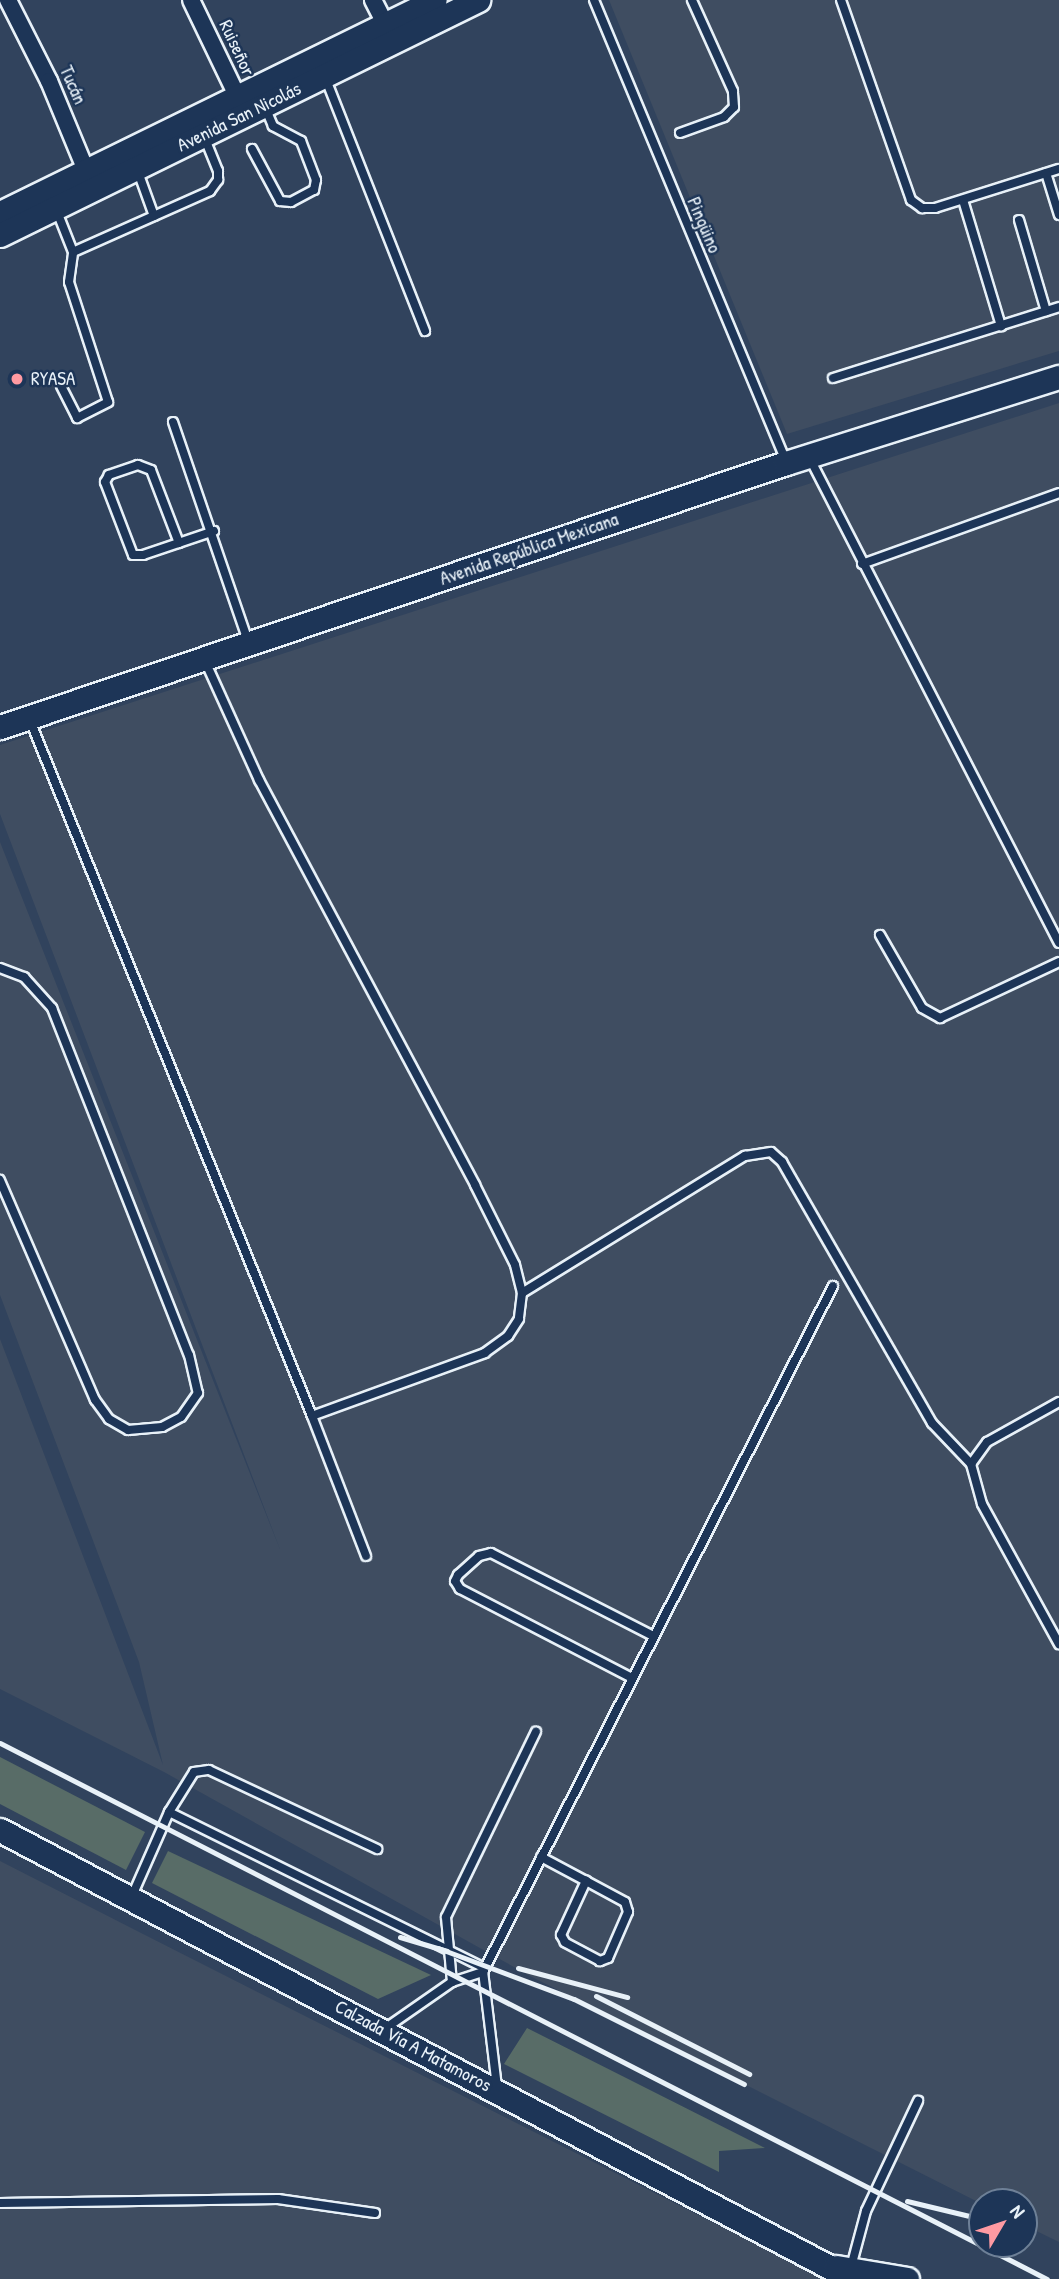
<!DOCTYPE html>
<html>
<head>
<meta charset="utf-8">
<style>
	body { margin:0 }
	#map { position:relative; width:1059px; height:2279px; overflow:hidden; background:#31435d; font-family:"Patrick Hand",sans-serif }
	div>[style] { position:absolute }
	.built>* { inset:0; background:#3f4d61 }
	.green>* { inset:0; background:#586c67 }
	.roads { filter:drop-shadow(2px 0 #e8f1f8) drop-shadow(-2px 0 #e8f1f8) drop-shadow(0 2px #e8f1f8) drop-shadow(0 -2px #e8f1f8) }
	.lane>* { height:8px; margin:-4px; padding:0 4px; transform-origin:4px; border-radius:4px; background:#1d3557 }
	.street>* { height:16px; margin:-8px; padding:0 8px; transform-origin:8px; border-radius:8px; background:#1d3557 }
	.secondary>* { height:23px; margin:-11.5px; padding:0 11.5px; transform-origin:11.5px; border-radius:11.5px; background:#1d3557 }
	.rail>* { height:5px; margin:-2.5px; padding:0 2.5px; transform-origin:2.5px; border-radius:2.5px; background:#e8f1f8 }
	.dots>* { width:19px; height:19px; translate:-50% -50%; box-sizing:border-box; border:4px solid #1d3557; border-radius:50% }
	span { translate:-50% -50%; white-space:nowrap; text-align:center; line-height:1.15; -webkit-text-stroke:5px #1d3557; paint-order:stroke }
	.street-label { font-size:19px; color:#e8f1f8 }
	.poi-label { font-size:19px; color:#e8f1f8 }
	.left { translate:0 -50%; text-align:left }
	.north { position:absolute; left:968px; top:2188px; width:70px; height:70px; box-sizing:border-box; background:#1d3557; border:2px solid #6e8097; border-radius:50%; rotate:51deg; font-size:19px; font-weight:700; line-height:28px; text-align:center; color:#e8f1f8 }
	.north::after { content:''; display:block; margin:auto; width:24px; height:32px; background:#ff9aa2; clip-path:polygon(50% 0,100% 100%,50% 72%,0 100%) }
</style>
</head>
<body>
<div id="map">
	<div class="built">
		<i style="clip-path:polygon(609px 0,1059px 0,1059px 351px,787px 434px)"></i>
		<i style="clip-path:polygon(1059px 403px,1059px 2242px,1024px 2225px,1024px 2202px,982px 2204px,530px 1976px,164px 1772px,0 1689px,0 1339px,163px 1765px,139px 1662px,0 1295px,0 842px,281px 1552px,0 814px,0 745px)"></i>
		<i style="clip-path:polygon(0 1861px,145px 1935px,825px 2279px,0 2279px)"></i>
	</div>
	<div class="green">
		<i style="clip-path:polygon(0 1757px,145px 1832px,126px 1870px,0 1804px)"></i>
		<i style="clip-path:polygon(168px 1851px,431px 1975px,378px 1999px,152px 1883px)"></i>
		<i style="clip-path:polygon(527px 2028px,765px 2148px,719px 2151px,719px 2172px,504px 2064px)"></i>
	</div>
	<div class="roads">
		<div class="lane">
			<i style="left:594px;top:0;width:497px;rotate:67.4deg"></i>
			<i style="left:841px;top:0;width:212px;rotate:70.7deg"></i>
			<i style="left:911px;top:200px;width:14px;rotate:36deg"></i>
			<i style="left:922px;top:208px;width:13px"></i>
			<i style="left:935px;top:208px;width:130px;rotate:-17.5deg"></i>
			<i style="left:325px;top:77px;width:273px;rotate:68.5deg"></i>
			<i style="left:680px;top:133px;width:47px;rotate:-20deg"></i>
			<i style="left:724px;top:117px;width:14px;rotate:-45deg"></i>
			<i style="left:734px;top:107px;width:16px;rotate:-94deg"></i>
			<i style="left:733px;top:91px;width:100px;rotate:-114.3deg"></i>
			<i style="left:252px;top:149px;width:59px;rotate:61.7deg"></i>
			<i style="left:280px;top:201px;width:11px;rotate:5deg"></i>
			<i style="left:291px;top:202px;width:26px;rotate:-28deg"></i>
			<i style="left:314px;top:190px;width:10px;rotate:-79deg"></i>
			<i style="left:316px;top:180px;width:42px;rotate:-111deg"></i>
			<i style="left:301px;top:141px;width:32px;rotate:-152deg"></i>
			<i style="left:273px;top:126px;width:21px;rotate:-113deg"></i>
			<i style="left:137px;top:169px;width:50px;rotate:70.1deg"></i>
			<i style="left:1046px;top:173px;width:44px;rotate:72.8deg"></i>
			<i style="left:963px;top:200px;width:132px;rotate:73.2deg"></i>
			<i style="left:56px;top:209px;width:46px;rotate:68.4deg"></i>
			<i style="left:73px;top:252px;width:150px;rotate:-24deg"></i>
			<i style="left:210px;top:191px;width:14px;rotate:-54deg"></i>
			<i style="left:218px;top:180px;width:9px;rotate:-90deg"></i>
			<i style="left:218px;top:171px;width:37px;rotate:-112deg"></i>
			<i style="left:1019px;top:220px;width:95px;rotate:73.5deg"></i>
			<i style="left:833px;top:378px;width:237px;rotate:-17.4deg"></i>
			<i style="left:61px;top:386px;width:36px;rotate:63deg"></i>
			<i style="left:77px;top:418px;width:35px;rotate:-27deg"></i>
			<i style="left:108px;top:402px;width:126px;rotate:-108deg"></i>
			<i style="left:69px;top:282px;width:30px;rotate:-82deg"></i>
			<i style="left:173px;top:422px;width:231px;rotate:71.1deg"></i>
			<i style="left:810px;top:459px;width:544px;rotate:62.78deg"></i>
			<i style="left:179px;top:543px;width:78px;rotate:-111deg"></i>
			<i style="left:151px;top:470px;width:14px;rotate:-159deg"></i>
			<i style="left:138px;top:465px;width:31px;rotate:161deg"></i>
			<i style="left:109px;top:475px;width:8px;rotate:120deg"></i>
			<i style="left:105px;top:482px;width:78px;rotate:69deg"></i>
			<i style="left:133px;top:555px;width:10px"></i>
			<i style="left:143px;top:555px;width:75px;rotate:-18.7deg"></i>
			<i style="left:862px;top:564px;width:209px;rotate:-19.8deg"></i>
			<i style="left:205px;top:661px;width:131px;rotate:65.6deg"></i>
			<i style="left:259px;top:780px;width:459px;rotate:61.9deg"></i>
			<i style="left:475px;top:1185px;width:89px;rotate:63.4deg"></i>
			<i style="left:515px;top:1265px;width:29px;rotate:76deg"></i>
			<i style="left:522px;top:1293px;width:26px;rotate:97deg"></i>
			<i style="left:519px;top:1319px;width:20px;rotate:123deg"></i>
			<i style="left:508px;top:1336px;width:29px;rotate:144deg"></i>
			<i style="left:485px;top:1353px;width:184px;rotate:160deg"></i>
			<i style="left:312px;top:1416px;width:150px;rotate:68.9deg"></i>
			<i style="left:29px;top:718px;width:753px;rotate:67.93deg"></i>
			<i style="left:880px;top:935px;width:84px;rotate:60.1deg"></i>
			<i style="left:922px;top:1008px;width:21px;rotate:29deg"></i>
			<i style="left:940px;top:1018px;width:132px;rotate:-25.2deg"></i>
			<i style="left:0;top:968px;width:26px;rotate:21deg"></i>
			<i style="left:24px;top:977px;width:42px;rotate:47.9deg"></i>
			<i style="left:52px;top:1008px;width:373px;rotate:68.5deg"></i>
			<i style="left:189px;top:1355px;width:39px;rotate:77deg"></i>
			<i style="left:198px;top:1393px;width:29px;rotate:125deg"></i>
			<i style="left:181px;top:1417px;width:21px;rotate:152deg"></i>
			<i style="left:162px;top:1427px;width:34px;rotate:175deg"></i>
			<i style="left:128px;top:1430px;width:22px;rotate:-150deg"></i>
			<i style="left:109px;top:1419px;width:24px;rotate:-126deg"></i>
			<i style="left:95px;top:1400px;width:240px;rotate:-113.4deg"></i>
			<i style="left:522px;top:1293px;width:262px;rotate:-31.6deg"></i>
			<i style="left:745px;top:1156px;width:26px;rotate:-9deg"></i>
			<i style="left:771px;top:1152px;width:15px;rotate:42deg"></i>
			<i style="left:782px;top:1162px;width:301px;rotate:60.1deg"></i>
			<i style="left:932px;top:1423px;width:57px;rotate:46.4deg"></i>
			<i style="left:1059px;top:1402px;width:82px;rotate:150.9deg"></i>
			<i style="left:987px;top:1442px;width:27px;rotate:126deg"></i>
			<i style="left:971px;top:1464px;width:41px;rotate:74.6deg"></i>
			<i style="left:982px;top:1504px;width:160px;rotate:61.2deg"></i>
			<i style="left:632px;top:1678px;width:194px;rotate:-152.6deg"></i>
			<i style="left:460px;top:1589px;width:9px;rotate:-122deg"></i>
			<i style="left:455px;top:1581px;width:7px;rotate:-63deg"></i>
			<i style="left:458px;top:1575px;width:28px;rotate:-42deg"></i>
			<i style="left:479px;top:1556px;width:12px;rotate:-14deg"></i>
			<i style="left:491px;top:1553px;width:182px;rotate:27.1deg"></i>
			<i style="left:169px;top:1812px;width:352px;rotate:26.3deg"></i>
			<i style="left:541px;top:1857px;width:51px;rotate:28.1deg"></i>
			<i style="left:586px;top:1881px;width:44px;rotate:28.3deg"></i>
			<i style="left:625px;top:1902px;width:10px;rotate:73deg"></i>
			<i style="left:628px;top:1912px;width:50px;rotate:113.5deg"></i>
			<i style="left:608px;top:1958px;width:9px;rotate:159deg"></i>
			<i style="left:600px;top:1961px;width:40px;rotate:-152deg"></i>
			<i style="left:565px;top:1942px;width:8px;rotate:-120deg"></i>
			<i style="left:561px;top:1935px;width:60px;rotate:-65.2deg"></i>
			<i style="left:132px;top:1896px;width:92px;rotate:-66.2deg"></i>
			<i style="left:169px;top:1812px;width:47px;rotate:-58deg"></i>
			<i style="left:194px;top:1772px;width:15px;rotate:-8deg"></i>
			<i style="left:209px;top:1770px;width:186px;rotate:25.2deg"></i>
			<i style="left:452px;top:1982px;width:65px;rotate:-95.3deg"></i>
			<i style="left:446px;top:1917px;width:206px;rotate:-64.1deg"></i>
			<i style="left:383px;top:2030px;width:84px;rotate:-34.8deg"></i>
			<i style="left:452px;top:1982px;width:33px;rotate:-18deg"></i>
			<i style="left:497px;top:2087px;width:116px;rotate:-96.9deg"></i>
			<i style="left:483px;top:1972px;width:770px;rotate:-62.97deg"></i>
			<i style="left:0;top:2203px;width:278px;rotate:-0.8deg"></i>
			<i style="left:278px;top:2199px;width:98px;rotate:8.2deg"></i>
			<i style="left:851px;top:2267px;width:58px;rotate:-75deg"></i>
			<i style="left:866px;top:2211px;width:122px;rotate:-64.7deg"></i>
		</div>
		<div class="street">
			<i style="left:8px;top:0;width:91px;rotate:63.2deg"></i>
			<i style="left:49px;top:81px;width:107px;rotate:67.5deg"></i>
			<i style="left:191px;top:0;width:118px;rotate:64.3deg"></i>
			<i style="left:373px;top:0;width:37px;rotate:63deg"></i>
		</div>
		<div class="secondary">
			<i style="left:0;top:213px;width:484px;rotate:-26.1deg"></i>
			<i style="left:0;top:235px;width:533px;rotate:-26.18deg"></i>
			<i style="left:0;top:727px;width:829px;rotate:-18.57deg"></i>
			<i style="left:786px;top:463px;width:286px;rotate:-17.5deg"></i>
			<i style="left:0;top:1830px;width:963px;rotate:27.79deg"></i>
			<i style="left:836px;top:2267px;width:72px;rotate:9.6deg"></i>
		</div>
	</div>
	<div class="rail">
		<i style="left:0;top:1743px;width:1176px;rotate:27.11deg"></i>
		<i style="left:400px;top:1937px;width:49px;rotate:16.6deg"></i>
		<i style="left:438px;top:1948px;width:145px;rotate:20.6deg"></i>
		<i style="left:574px;top:1999px;width:190px;rotate:26.6deg"></i>
		<i style="left:518px;top:1968px;width:113px;rotate:14.9deg"></i>
		<i style="left:596px;top:1996px;width:172px;rotate:27deg"></i>
		<i style="left:907px;top:2201px;width:77px;rotate:13.5deg"></i>
	</div>
	<div class="dots">
		<i style="left:17px;top:379px;background:#ff9aa2"></i>
	</div>
	<div class="street-label">
		<span style="left:237px;top:48px;rotate:65deg">Ruiseñor</span>
		<span style="left:73px;top:85px;rotate:66deg">Tucán</span>
		<span style="left:239px;top:117px;rotate:-26deg">Avenida San Nicolás</span>
		<span style="left:704px;top:225px;rotate:67deg">Pingüino</span>
		<span style="left:529px;top:549px;rotate:-19deg">Avenida República Mexicana</span>
		<span style="left:413px;top:2046px;rotate:28deg">Calzada Vía A Matamoros</span>
	</div>
	<div class="poi-label">
		<span class="left" style="left:31px;top:379px">RYASA</span>
	</div>
	<div class="north">N</div>
</div>
</body>
</html>
